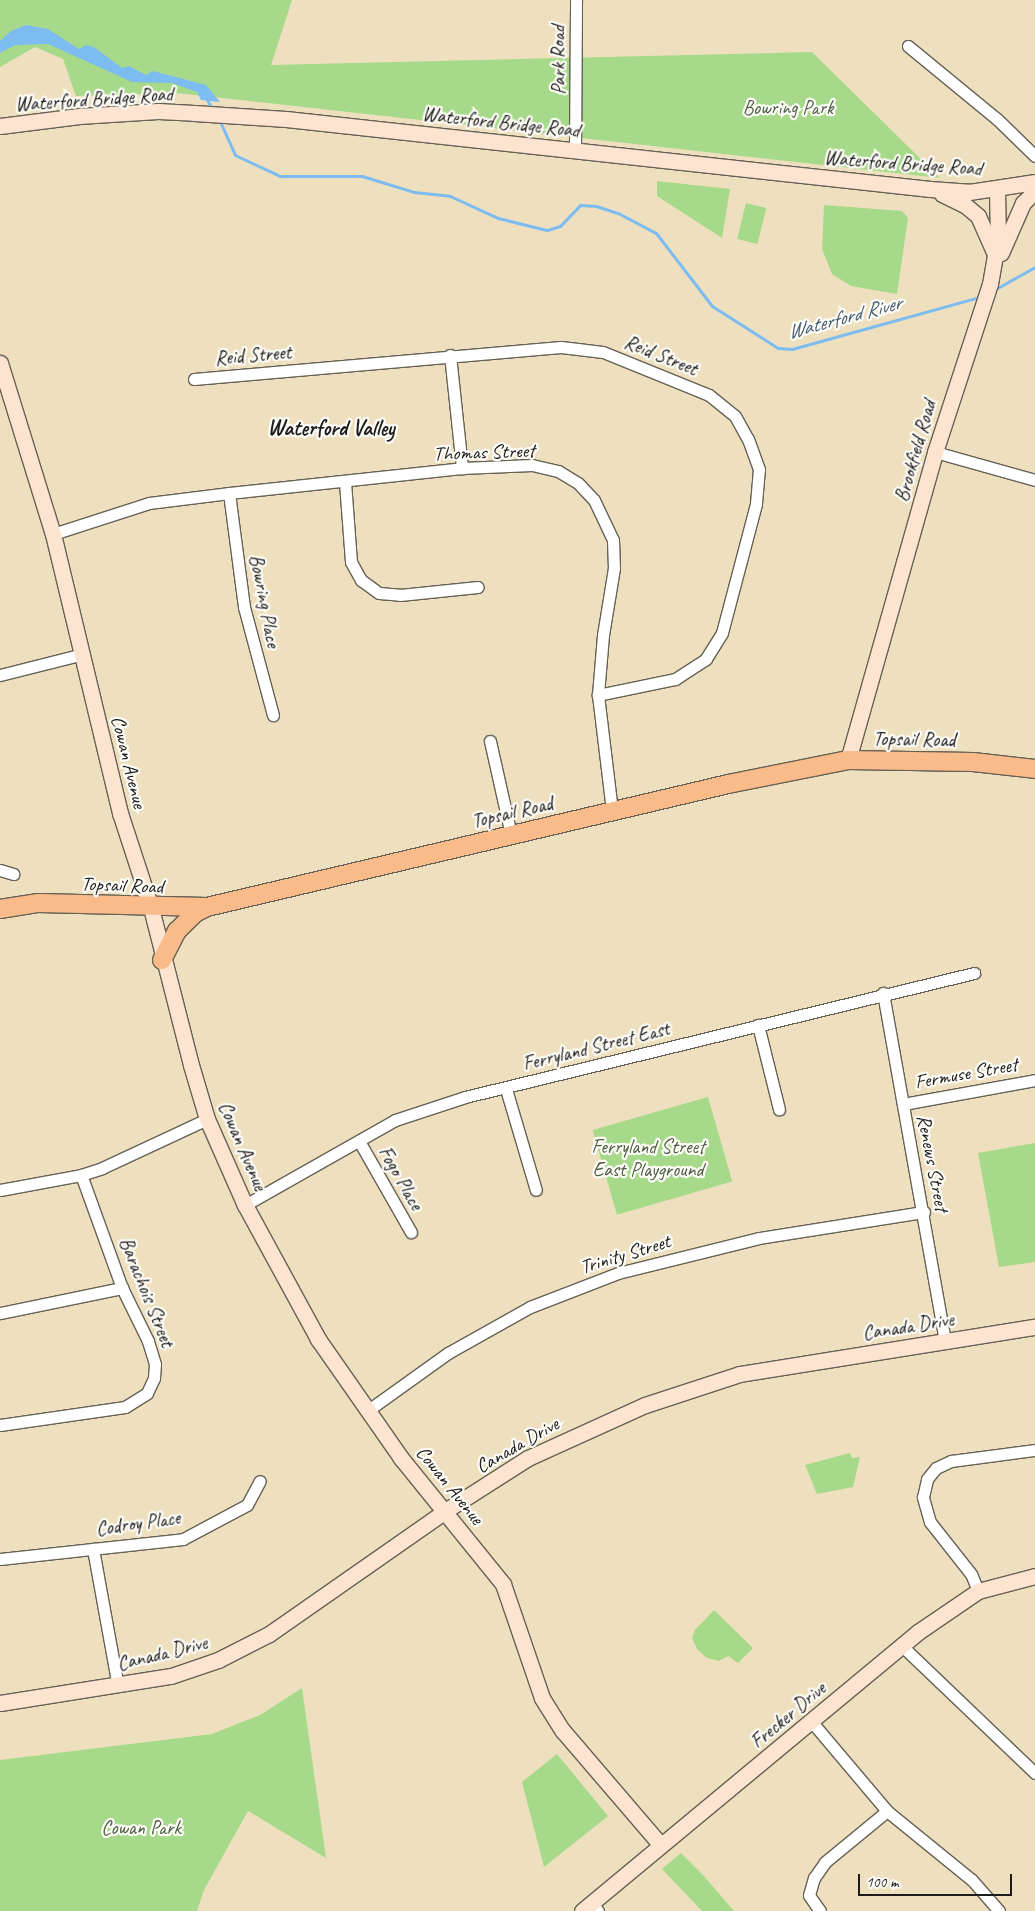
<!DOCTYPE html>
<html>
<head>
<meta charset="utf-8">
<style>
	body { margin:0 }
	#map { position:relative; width:1035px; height:1911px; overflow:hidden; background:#eee0be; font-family:Caveat,sans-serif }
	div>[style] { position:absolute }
	.green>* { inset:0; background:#a6da8a; transform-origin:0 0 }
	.water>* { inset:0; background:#7dbcf1 }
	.stream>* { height:3px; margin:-1.5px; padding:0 1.5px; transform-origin:1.5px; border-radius:1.5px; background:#7dbcf1 }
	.roads { filter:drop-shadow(1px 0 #666155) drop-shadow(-1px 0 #666155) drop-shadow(0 1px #666155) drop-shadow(0 -1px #666155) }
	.street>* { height:11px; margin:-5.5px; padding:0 5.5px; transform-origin:5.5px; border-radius:5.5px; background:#fff }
	.secondary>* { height:15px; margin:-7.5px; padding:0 7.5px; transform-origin:7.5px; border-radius:7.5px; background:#fde4d1 }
	.primary>* { height:18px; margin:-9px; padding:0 9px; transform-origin:9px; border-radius:9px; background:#fabb8b }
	span { translate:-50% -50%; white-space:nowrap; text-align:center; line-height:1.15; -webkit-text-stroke:4.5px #fdfcf7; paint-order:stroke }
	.street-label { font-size:20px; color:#1c1c1c }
	.park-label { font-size:20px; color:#4c5e42 }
	.water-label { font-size:21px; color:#435c71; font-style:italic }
	.quarter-label { font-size:22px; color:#1c1c1c; font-weight:700 }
	.scale { position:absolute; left:858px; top:1874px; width:154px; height:22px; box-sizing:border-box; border:2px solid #1c1c1c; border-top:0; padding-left:6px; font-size:15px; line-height:18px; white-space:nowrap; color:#1c1c1c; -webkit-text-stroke:4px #fdfcf7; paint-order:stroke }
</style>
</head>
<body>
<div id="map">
	<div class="green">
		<i style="clip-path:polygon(0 0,292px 0,271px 65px,812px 52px,940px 178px,177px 93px,76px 96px,63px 59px,35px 47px,0 67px)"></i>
		<i style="clip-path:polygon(657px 181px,730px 189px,722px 238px,657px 196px)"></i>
		<i style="left:746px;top:203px;width:21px;height:37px;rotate:14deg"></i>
		<i style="clip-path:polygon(824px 205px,902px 211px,908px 218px,897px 294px,851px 286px,832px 274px,822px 249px)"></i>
		<i style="left:708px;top:1097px;width:88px;height:120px;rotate:74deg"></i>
		<i style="clip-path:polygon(1035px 1143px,1035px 1262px,999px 1267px,978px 1153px)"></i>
		<i style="clip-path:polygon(850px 1453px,852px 1458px,860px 1457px,853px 1487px,817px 1494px,805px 1465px)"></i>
		<i style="clip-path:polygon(714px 1610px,753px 1648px,738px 1663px,728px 1656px,719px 1661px,707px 1658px,697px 1649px,692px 1638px,695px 1630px)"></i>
		<i style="clip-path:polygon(302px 1688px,326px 1858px,248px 1811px,204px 1890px,197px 1911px,0 1911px,0 1760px,212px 1734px,260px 1715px)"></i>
		<i style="clip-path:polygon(557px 1754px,608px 1816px,544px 1867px,522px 1782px)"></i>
		<i style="clip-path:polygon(681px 1853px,703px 1875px,734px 1911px,702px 1911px,662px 1869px)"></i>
	</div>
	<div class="water">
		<i style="clip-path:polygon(26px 25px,48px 29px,79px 49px,86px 45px,94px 47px,122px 68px,129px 66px,146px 75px,153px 71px,206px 85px,220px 102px,201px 100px,197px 92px,172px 83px,132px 82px,48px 44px,15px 45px,0 53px,0 41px,11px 31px)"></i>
	</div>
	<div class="stream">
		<i style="left:206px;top:98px;width:14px;rotate:60deg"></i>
		<i style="left:219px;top:119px;width:39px;rotate:66deg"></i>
		<i style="left:235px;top:155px;width:50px;rotate:25deg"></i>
		<i style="left:280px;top:176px;width:82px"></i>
		<i style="left:362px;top:176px;width:54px;rotate:17.1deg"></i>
		<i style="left:414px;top:192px;width:36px;rotate:6deg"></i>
		<i style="left:450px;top:196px;width:53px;rotate:24.6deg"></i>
		<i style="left:498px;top:218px;width:50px;rotate:13.8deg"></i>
		<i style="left:547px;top:230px;width:14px;rotate:-17deg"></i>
		<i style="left:560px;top:226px;width:29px;rotate:-46deg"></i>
		<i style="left:580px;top:205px;width:16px;rotate:4deg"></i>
		<i style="left:596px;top:206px;width:23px;rotate:18deg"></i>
		<i style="left:618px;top:213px;width:43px;rotate:27.8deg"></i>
		<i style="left:656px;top:233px;width:92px;rotate:52.5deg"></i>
		<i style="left:712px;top:306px;width:78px;rotate:32.5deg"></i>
		<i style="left:778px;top:348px;width:14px;rotate:4deg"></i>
		<i style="left:792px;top:349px;width:195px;rotate:-15.5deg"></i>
		<i style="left:992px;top:291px;width:49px;rotate:-29.2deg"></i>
	</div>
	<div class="roads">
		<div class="street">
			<i style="left:908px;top:46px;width:115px;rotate:39.4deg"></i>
			<i style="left:997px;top:119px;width:53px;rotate:44.2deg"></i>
			<i style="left:575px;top:150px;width:150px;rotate:-89.6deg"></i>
			<i style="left:450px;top:355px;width:114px;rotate:83.9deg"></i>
			<i style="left:194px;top:379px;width:368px;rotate:-5deg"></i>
			<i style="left:561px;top:347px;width:42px;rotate:6.8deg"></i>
			<i style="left:603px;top:352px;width:114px;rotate:22.1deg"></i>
			<i style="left:709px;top:395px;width:33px;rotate:39deg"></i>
			<i style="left:735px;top:416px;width:26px;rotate:61deg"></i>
			<i style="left:748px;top:439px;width:32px;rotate:70deg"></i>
			<i style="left:759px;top:469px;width:35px;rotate:95deg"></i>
			<i style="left:756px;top:504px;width:133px;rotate:104.8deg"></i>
			<i style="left:722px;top:633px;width:31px;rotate:122deg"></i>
			<i style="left:706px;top:659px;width:37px;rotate:147deg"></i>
			<i style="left:675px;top:679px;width:79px;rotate:168.3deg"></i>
			<i style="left:935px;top:452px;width:104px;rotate:15.6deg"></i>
			<i style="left:345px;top:482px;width:80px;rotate:85.7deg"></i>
			<i style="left:351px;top:562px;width:21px;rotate:61deg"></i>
			<i style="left:361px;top:580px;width:22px;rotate:36deg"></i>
			<i style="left:379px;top:593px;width:21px;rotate:5deg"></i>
			<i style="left:400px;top:595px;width:78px;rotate:-5.9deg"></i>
			<i style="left:229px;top:493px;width:115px;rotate:82.5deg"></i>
			<i style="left:244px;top:607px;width:112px;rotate:75deg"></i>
			<i style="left:53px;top:534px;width:101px;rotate:-17.9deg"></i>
			<i style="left:149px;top:503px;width:81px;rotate:-7.1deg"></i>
			<i style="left:229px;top:493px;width:234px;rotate:-6.1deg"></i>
			<i style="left:462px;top:468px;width:70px;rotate:-2.5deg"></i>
			<i style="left:532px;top:465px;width:27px;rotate:13deg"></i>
			<i style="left:558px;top:471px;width:23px;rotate:31deg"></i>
			<i style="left:578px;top:483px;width:23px;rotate:47deg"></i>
			<i style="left:594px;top:500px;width:44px;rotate:64.6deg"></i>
			<i style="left:613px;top:540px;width:28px;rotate:88deg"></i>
			<i style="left:614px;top:568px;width:68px;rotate:99.3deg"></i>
			<i style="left:603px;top:635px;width:60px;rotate:94.8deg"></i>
			<i style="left:598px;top:695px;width:117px;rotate:83.1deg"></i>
			<i style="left:0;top:675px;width:86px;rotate:-14.2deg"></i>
			<i style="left:490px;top:741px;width:96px;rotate:77.4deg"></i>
			<i style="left:0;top:870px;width:14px;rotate:17deg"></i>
			<i style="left:883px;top:993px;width:353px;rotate:79.9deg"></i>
			<i style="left:758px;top:1025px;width:87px;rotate:76deg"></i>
			<i style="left:506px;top:1089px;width:105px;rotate:73.5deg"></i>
			<i style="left:903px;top:1104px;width:134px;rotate:-10.3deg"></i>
			<i style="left:359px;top:1141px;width:105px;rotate:60.3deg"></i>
			<i style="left:0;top:1190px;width:82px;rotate:-10.5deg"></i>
			<i style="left:81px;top:1175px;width:22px;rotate:-18deg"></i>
			<i style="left:102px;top:1168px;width:116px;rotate:-25deg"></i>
			<i style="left:245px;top:1205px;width:172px;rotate:-29.5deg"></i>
			<i style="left:395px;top:1120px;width:74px;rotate:-18.2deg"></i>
			<i style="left:465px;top:1097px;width:524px;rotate:-13.69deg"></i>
			<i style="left:0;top:1313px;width:125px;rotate:-11.6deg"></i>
			<i style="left:367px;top:1411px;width:100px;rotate:-35.6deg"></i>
			<i style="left:448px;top:1353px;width:94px;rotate:-29.3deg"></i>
			<i style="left:530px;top:1307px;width:94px;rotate:-21.1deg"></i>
			<i style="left:618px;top:1273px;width:145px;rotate:-13.9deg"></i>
			<i style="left:759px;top:1238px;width:167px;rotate:-9deg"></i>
			<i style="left:0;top:1425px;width:126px;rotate:-8.2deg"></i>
			<i style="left:125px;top:1407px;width:26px;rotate:-32deg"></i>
			<i style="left:147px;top:1393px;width:17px;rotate:-65deg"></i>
			<i style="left:154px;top:1378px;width:14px;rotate:-86deg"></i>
			<i style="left:155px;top:1364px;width:24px;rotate:-107deg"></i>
			<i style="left:148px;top:1341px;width:59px;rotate:-116.1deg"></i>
			<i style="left:122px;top:1288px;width:120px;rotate:-109.9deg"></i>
			<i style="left:93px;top:1549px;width:139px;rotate:79.7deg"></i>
			<i style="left:0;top:1559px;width:184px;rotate:-6.2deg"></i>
			<i style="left:183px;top:1539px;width:72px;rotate:-28deg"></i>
			<i style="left:247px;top:1505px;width:27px;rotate:-62deg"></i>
			<i style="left:978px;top:1591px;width:18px;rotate:-112deg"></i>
			<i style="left:971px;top:1574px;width:66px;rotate:-128.3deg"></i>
			<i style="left:930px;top:1522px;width:26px;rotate:-106deg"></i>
			<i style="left:923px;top:1497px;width:18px;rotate:-77deg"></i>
			<i style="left:927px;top:1479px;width:14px;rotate:-51deg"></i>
			<i style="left:936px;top:1468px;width:17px;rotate:-25deg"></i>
			<i style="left:951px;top:1461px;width:85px;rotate:-7.5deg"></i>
			<i style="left:902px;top:1646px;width:184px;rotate:43.7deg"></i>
			<i style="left:811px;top:1721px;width:118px;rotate:49.8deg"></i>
			<i style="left:887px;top:1811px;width:109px;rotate:39.1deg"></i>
			<i style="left:972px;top:1880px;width:41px;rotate:48.9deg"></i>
			<i style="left:592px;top:1903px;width:10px;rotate:53deg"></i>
			<i style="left:820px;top:1911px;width:19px;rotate:-125deg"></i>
			<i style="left:809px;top:1895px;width:18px;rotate:-74deg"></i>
			<i style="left:814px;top:1878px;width:19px;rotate:-55deg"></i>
			<i style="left:825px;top:1862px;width:80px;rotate:-39.4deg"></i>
		</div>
		<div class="secondary">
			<i style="left:0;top:126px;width:80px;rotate:-7.2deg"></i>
			<i style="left:79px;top:116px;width:79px;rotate:-3.6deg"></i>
			<i style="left:158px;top:111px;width:36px;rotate:3deg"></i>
			<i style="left:194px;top:113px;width:92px;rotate:3.7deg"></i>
			<i style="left:286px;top:119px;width:648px;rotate:6.2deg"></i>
			<i style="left:930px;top:189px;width:39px;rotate:4deg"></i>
			<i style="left:969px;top:192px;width:67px;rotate:-8.6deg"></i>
			<i style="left:942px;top:194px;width:25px;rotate:26deg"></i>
			<i style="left:965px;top:205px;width:17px;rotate:40deg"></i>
			<i style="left:978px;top:216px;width:39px;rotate:66deg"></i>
			<i style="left:1001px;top:253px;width:55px;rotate:-66.3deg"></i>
			<i style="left:1023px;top:203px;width:17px;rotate:-45deg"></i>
			<i style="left:0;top:363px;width:179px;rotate:72.8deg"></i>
			<i style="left:53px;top:534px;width:287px;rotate:76.5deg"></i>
			<i style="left:120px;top:813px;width:100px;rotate:71.9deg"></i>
			<i style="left:151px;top:908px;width:162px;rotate:75.7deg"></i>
			<i style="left:191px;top:1065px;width:56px;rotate:73.5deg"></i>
			<i style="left:207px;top:1119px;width:94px;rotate:66.2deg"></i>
			<i style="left:245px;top:1205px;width:153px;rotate:61.4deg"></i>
			<i style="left:318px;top:1339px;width:145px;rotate:55.1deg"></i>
			<i style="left:401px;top:1458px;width:162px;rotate:51deg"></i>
			<i style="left:503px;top:1584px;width:120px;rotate:71.1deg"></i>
			<i style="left:542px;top:1698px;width:39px;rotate:58deg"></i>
			<i style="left:563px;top:1731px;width:149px;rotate:49.4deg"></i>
			<i style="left:848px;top:760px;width:320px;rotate:-74.2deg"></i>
			<i style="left:935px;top:452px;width:177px;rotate:-71.9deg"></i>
			<i style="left:990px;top:284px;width:47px;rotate:-80.1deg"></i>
			<i style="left:998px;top:238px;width:49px;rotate:-91.2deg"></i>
			<i style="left:0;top:1703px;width:173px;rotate:-9deg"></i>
			<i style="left:171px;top:1676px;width:50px;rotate:-18.8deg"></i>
			<i style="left:218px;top:1660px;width:57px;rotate:-27deg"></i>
			<i style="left:269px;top:1634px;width:215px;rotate:-34.9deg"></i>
			<i style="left:445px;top:1511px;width:98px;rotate:-32.6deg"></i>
			<i style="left:528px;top:1458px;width:128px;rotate:-24.4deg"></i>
			<i style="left:645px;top:1405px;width:100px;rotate:-18.1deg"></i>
			<i style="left:740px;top:1374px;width:299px;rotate:-9.1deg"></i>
			<i style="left:582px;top:1911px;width:437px;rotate:-39.7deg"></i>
			<i style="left:918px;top:1632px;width:73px;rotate:-34.3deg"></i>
			<i style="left:978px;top:1591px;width:59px;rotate:-14.7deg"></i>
		</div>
		<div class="primary">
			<i style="left:0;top:909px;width:39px;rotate:-9deg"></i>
			<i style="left:39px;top:903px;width:168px;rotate:1.4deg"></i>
			<i style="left:207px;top:907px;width:535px;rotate:-13.28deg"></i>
			<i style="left:728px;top:784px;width:122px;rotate:-11.3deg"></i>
			<i style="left:848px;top:760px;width:125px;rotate:0.9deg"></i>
			<i style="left:973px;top:762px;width:62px;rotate:6.4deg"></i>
			<i style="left:162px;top:960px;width:33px;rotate:-63deg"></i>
			<i style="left:177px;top:931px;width:25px;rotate:-45deg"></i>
			<i style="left:195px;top:913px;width:11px;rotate:-27deg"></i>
		</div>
	</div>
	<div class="street-label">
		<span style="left:558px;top:60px;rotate:-91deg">Park Road</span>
		<span style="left:94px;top:99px;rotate:-4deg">Waterford Bridge Road</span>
		<span style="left:501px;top:122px;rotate:6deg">Waterford Bridge Road</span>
		<span style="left:903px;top:163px;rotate:4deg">Waterford Bridge Road</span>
		<span style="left:253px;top:355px;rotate:-5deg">Reid Street</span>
		<span style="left:661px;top:355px;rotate:22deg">Reid Street</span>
		<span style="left:915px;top:451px;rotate:-74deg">Brookfield Road</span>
		<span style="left:484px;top:452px;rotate:-2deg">Thomas Street</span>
		<span style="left:265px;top:601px;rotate:79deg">Bowring Place</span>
		<span style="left:914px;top:739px;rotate:1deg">Topsail Road</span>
		<span style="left:129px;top:762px;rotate:76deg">Cowan Avenue</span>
		<span style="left:512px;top:812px;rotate:-13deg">Topsail Road</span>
		<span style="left:122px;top:885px;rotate:2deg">Topsail Road</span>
		<span style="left:596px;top:1046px;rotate:-14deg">Ferryland Street East</span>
		<span style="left:966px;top:1073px;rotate:-10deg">Fermuse Street</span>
		<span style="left:243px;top:1146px;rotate:67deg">Cowan Avenue</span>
		<span style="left:933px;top:1163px;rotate:79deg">Renews Street</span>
		<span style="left:401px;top:1178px;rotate:60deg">Fogo Place</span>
		<span style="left:625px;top:1254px;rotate:-17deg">Trinity Street</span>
		<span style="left:147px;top:1292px;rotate:68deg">Barachois Street</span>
		<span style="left:908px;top:1326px;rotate:-9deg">Canada Drive</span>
		<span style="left:517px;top:1445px;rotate:-30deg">Canada Drive</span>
		<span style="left:450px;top:1485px;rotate:51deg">Cowan Avenue</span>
		<span style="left:138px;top:1523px;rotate:-8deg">Codroy Place</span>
		<span style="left:162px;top:1653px;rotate:-14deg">Canada Drive</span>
		<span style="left:788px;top:1715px;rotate:-40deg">Frecker Drive</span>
	</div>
	<div class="park-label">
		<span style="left:788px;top:107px">Bowring Park</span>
		<span style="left:648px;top:1158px">Ferryland Street<br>East Playground</span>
		<span style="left:141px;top:1827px">Cowan Park</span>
	</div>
	<div class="water-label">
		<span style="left:844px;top:317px;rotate:-15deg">Waterford River</span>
	</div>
	<div class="quarter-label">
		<span style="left:331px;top:429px">Waterford Valley</span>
	</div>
	<div class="scale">100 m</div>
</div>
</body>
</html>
